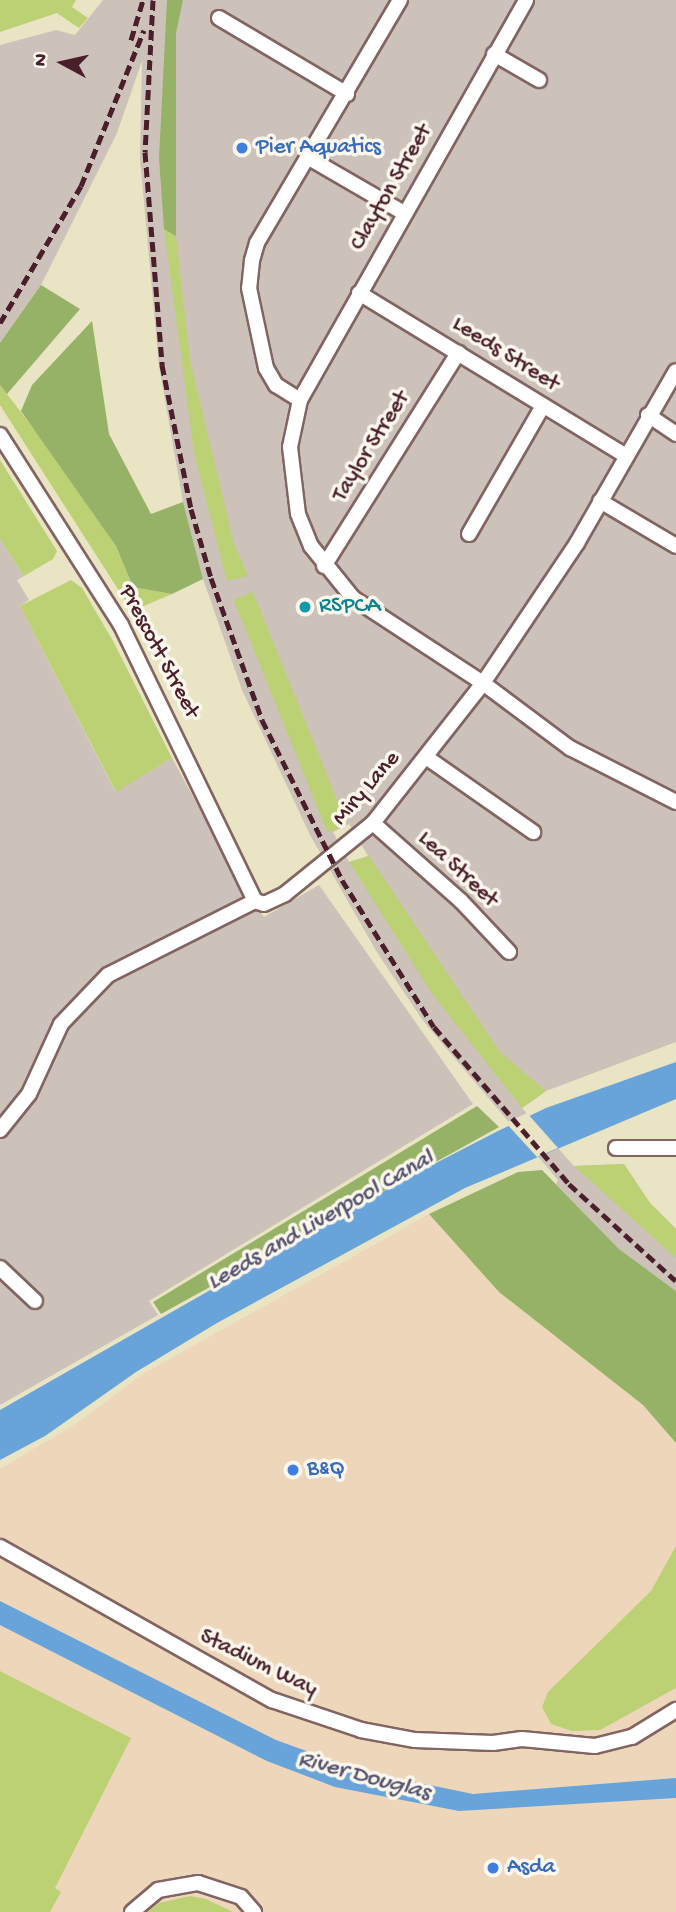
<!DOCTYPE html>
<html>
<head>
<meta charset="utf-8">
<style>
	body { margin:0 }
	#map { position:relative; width:676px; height:1912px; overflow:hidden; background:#e9e4c4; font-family:"Gochi Hand",sans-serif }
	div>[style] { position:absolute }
	.built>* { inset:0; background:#eed6bb }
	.industrial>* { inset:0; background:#ccc2b9 }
	.green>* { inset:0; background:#bcd074; transform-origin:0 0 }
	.forest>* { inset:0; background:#95b266 }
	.water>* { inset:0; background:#68a4d9 }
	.pier>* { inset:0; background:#e9e4c4 }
	.roads { filter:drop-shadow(2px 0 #826461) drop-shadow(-2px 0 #826461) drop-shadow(0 2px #826461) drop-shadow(0 -2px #826461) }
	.street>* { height:14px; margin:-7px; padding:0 7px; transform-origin:7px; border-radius:7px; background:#fff }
	.rail>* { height:5px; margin-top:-2.5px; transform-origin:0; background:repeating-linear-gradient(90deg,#4a1f2b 0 10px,transparent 0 15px) }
	.dots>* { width:19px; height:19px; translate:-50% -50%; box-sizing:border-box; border:4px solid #fbf7ec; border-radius:50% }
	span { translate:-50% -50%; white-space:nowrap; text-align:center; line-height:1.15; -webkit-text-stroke:7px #fbf7ec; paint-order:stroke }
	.shop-label { font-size:23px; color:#366cbe }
	.left { translate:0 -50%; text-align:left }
	.street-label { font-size:23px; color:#4a1f2b }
	.culture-label { font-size:23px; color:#0d838f }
	.water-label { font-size:24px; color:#565471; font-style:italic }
	.north { position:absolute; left:28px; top:28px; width:70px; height:70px; -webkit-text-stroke:5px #fbf7ec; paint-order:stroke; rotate:278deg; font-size:19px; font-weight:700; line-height:28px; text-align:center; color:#4a1f2b }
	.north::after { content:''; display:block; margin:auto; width:24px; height:32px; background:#4a1f2b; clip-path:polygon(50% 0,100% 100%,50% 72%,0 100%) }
</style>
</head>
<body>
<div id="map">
	<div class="built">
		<i style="clip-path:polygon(429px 1214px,499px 1292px,643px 1405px,676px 1443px,676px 1912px,0 1912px,0 1469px,77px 1423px,141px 1375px)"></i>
	</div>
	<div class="industrial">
		<i style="clip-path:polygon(evenodd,103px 0,676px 0,676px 1042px,546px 1091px,522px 1108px,574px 1166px,624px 1164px,650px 1203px,676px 1229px,676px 1291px,619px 1249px,556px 1184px,558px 1180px,424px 1022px,378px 954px,310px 835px,242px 690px,203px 579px,183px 502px,159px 366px,140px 159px,142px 61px,117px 133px,41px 285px,0 343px,0 45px,56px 30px,75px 35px,103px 0,349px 824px,368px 856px,349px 862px,333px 832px,349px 824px)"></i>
		<i style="clip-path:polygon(0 539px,24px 576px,17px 580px,29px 600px,20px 606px,115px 791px,172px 758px,247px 896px,264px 917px,319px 885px,473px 1104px,149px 1301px,158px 1315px,0 1405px)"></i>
	</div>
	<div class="green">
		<i style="clip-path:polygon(0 0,76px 0,72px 7px,88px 18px,79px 28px,57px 13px,0 32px)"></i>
		<i style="clip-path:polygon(164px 229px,176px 236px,190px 360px,234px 544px,248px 576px,227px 581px,194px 453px)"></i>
		<i style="clip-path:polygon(0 385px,68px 473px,116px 546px,133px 587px,172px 594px,132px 611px,0 405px)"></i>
		<i style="clip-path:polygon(0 460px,57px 551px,53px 559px,24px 576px,0 539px)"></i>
		<i style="clip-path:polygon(71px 580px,82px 588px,113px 641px,172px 758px,116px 792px,20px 606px)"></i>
		<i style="left:253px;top:592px;width:251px;height:21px;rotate:68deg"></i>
		<i style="clip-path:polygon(369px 856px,500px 1052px,546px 1091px,522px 1108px,433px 995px,349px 862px)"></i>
		<i style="clip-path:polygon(624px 1164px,650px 1203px,676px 1229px,676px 1258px,574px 1166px)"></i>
		<i style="clip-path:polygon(676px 1546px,676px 1688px,600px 1730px,572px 1731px,551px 1724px,542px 1707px,548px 1692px,651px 1591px)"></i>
		<i style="clip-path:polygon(0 1671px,131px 1738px,55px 1888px,61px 1892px,50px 1912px,0 1912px)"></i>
		<i style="clip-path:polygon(190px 1896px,206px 1899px,233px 1912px,148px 1912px,159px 1903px)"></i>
	</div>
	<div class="forest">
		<i style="clip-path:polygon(167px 0,183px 0,176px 33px,176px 236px,164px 229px,159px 158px)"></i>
		<i style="clip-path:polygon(41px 285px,80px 309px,7px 394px,0 385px,0 343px)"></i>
		<i style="clip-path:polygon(92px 321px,109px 434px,151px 514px,183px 502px,203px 579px,172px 594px,133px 587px,116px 546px,21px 411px,32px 385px)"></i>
		<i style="clip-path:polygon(477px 1106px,499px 1127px,161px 1314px,153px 1302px)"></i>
		<i style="clip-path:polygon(542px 1170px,619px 1249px,676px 1291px,676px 1443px,643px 1405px,499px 1292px,429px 1214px,518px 1172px)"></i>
	</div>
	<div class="water">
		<i style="clip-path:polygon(676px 1062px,676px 1099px,465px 1188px,217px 1323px,136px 1372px,45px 1436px,0 1460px,0 1410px,405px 1179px,498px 1131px,546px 1108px)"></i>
		<i style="clip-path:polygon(0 1601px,276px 1740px,362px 1771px,473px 1794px,676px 1778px,676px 1798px,459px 1811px,335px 1787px,267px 1761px,0 1625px)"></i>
	</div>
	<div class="pier">
		<i style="clip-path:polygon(527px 1113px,558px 1148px,537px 1157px,506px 1123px)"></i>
	</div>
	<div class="roads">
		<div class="street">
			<i style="left:400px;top:0;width:282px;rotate:120.5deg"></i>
			<i style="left:257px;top:243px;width:19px;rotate:106deg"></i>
			<i style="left:252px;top:261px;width:27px;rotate:96deg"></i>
			<i style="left:249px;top:288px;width:82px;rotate:78deg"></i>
			<i style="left:266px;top:368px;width:20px;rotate:60deg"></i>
			<i style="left:276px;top:385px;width:28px;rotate:32deg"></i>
			<i style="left:300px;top:400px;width:48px;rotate:102deg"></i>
			<i style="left:290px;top:447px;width:67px;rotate:83.2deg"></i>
			<i style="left:298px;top:514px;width:35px;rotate:68deg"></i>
			<i style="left:311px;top:546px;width:67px;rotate:51.1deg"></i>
			<i style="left:353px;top:598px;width:155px;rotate:33.2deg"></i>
			<i style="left:483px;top:683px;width:109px;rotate:36.8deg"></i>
			<i style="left:570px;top:748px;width:119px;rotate:27deg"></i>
			<i style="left:219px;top:18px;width:149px;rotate:30.7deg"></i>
			<i style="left:494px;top:54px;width:52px;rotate:30deg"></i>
			<i style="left:309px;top:158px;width:110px;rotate:30.1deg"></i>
			<i style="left:359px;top:293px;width:313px;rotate:31.4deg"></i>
			<i style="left:300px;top:400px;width:459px;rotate:-60.5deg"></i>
			<i style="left:648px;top:415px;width:34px;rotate:34deg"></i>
			<i style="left:0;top:435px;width:225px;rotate:57.5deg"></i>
			<i style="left:121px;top:625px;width:307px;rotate:64.1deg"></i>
			<i style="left:600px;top:501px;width:88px;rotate:30.6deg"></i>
			<i style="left:469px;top:534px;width:148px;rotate:-60deg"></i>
			<i style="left:324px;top:566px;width:252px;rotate:-57.8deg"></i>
			<i style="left:426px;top:757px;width:131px;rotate:35deg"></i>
			<i style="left:373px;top:823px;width:118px;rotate:41.6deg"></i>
			<i style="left:461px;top:901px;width:70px;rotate:46.7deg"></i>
			<i style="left:0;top:1130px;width:46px;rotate:-51.1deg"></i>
			<i style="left:29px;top:1094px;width:77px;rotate:-65.4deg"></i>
			<i style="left:61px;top:1024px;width:68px;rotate:-46.2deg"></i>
			<i style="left:108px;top:975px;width:165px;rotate:-26.7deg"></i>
			<i style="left:255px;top:901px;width:9px;rotate:18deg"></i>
			<i style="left:264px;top:904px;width:23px;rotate:-25deg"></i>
			<i style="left:285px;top:894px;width:113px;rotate:-38.9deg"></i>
			<i style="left:373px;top:823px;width:178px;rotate:-51.8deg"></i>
			<i style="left:483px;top:683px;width:169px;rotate:-56.1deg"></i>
			<i style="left:577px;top:543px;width:198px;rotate:-60.1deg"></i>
			<i style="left:616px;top:1148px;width:60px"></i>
			<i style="left:0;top:1268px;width:48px;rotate:43.3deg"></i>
			<i style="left:0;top:1547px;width:312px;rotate:29.4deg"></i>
			<i style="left:272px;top:1700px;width:94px;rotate:18.6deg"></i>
			<i style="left:361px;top:1730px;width:55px;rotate:10.5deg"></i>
			<i style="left:415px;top:1740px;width:78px;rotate:2.2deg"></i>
			<i style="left:493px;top:1743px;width:29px;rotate:-8deg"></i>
			<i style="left:522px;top:1739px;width:73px;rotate:5.5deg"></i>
			<i style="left:595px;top:1746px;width:38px;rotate:-14deg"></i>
			<i style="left:632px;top:1737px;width:52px;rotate:-31.5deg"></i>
			<i style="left:132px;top:1912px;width:34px;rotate:-40deg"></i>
			<i style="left:158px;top:1890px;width:41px;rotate:-9.9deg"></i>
			<i style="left:198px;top:1883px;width:45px;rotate:18deg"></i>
			<i style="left:241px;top:1897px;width:20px;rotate:49deg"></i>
		</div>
	</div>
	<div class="rail">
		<i style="left:153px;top:0;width:152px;rotate:93deg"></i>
		<i style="left:145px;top:152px;width:214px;rotate:85.4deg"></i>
		<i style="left:162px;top:365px;width:147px;rotate:78.6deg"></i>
		<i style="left:191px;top:509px;width:72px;rotate:73.8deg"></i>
		<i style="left:211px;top:578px;width:151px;rotate:70.2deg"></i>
		<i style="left:262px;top:720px;width:179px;rotate:63.4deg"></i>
		<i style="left:342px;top:880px;width:173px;rotate:58deg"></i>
		<i style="left:434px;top:1027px;width:207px;rotate:49.3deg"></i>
		<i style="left:569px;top:1184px;width:144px;rotate:42.2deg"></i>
		<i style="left:131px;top:40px;width:42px;rotate:-73.3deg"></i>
		<i style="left:0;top:323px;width:159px;rotate:-59.4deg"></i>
		<i style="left:81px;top:186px;width:168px;rotate:-68deg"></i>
	</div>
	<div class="dots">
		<i style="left:242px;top:148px;background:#3f7fe0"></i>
		<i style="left:305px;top:607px;background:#0f9aa8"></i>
		<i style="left:293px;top:1470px;background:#3f7fe0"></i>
		<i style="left:493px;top:1868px;background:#3f7fe0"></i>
	</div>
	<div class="shop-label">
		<span class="left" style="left:256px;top:148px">Pier Aquatics</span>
		<span class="left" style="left:307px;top:1470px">B&amp;Q</span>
		<span class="left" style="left:507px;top:1868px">Asda</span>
	</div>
	<div class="street-label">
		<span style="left:392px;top:188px;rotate:-60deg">Clayton Street</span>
		<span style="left:505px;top:355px;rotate:32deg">Leeds Street</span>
		<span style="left:372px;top:447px;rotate:-58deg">Taylor Street</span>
		<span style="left:158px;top:652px;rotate:62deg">Prescott Street</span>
		<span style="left:367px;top:789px;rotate:-49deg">Miry Lane</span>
		<span style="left:457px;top:870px;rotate:43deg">Lea Street</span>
		<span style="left:258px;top:1664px;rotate:26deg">Stadium Way</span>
	</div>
	<div class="culture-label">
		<span class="left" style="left:319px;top:607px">RSPCA</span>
	</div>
	<div class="water-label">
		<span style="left:321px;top:1221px;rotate:-30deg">Leeds and Liverpool Canal</span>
		<span style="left:364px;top:1777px;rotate:15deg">River Douglas</span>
	</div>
	<div class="north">N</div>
</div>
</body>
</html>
